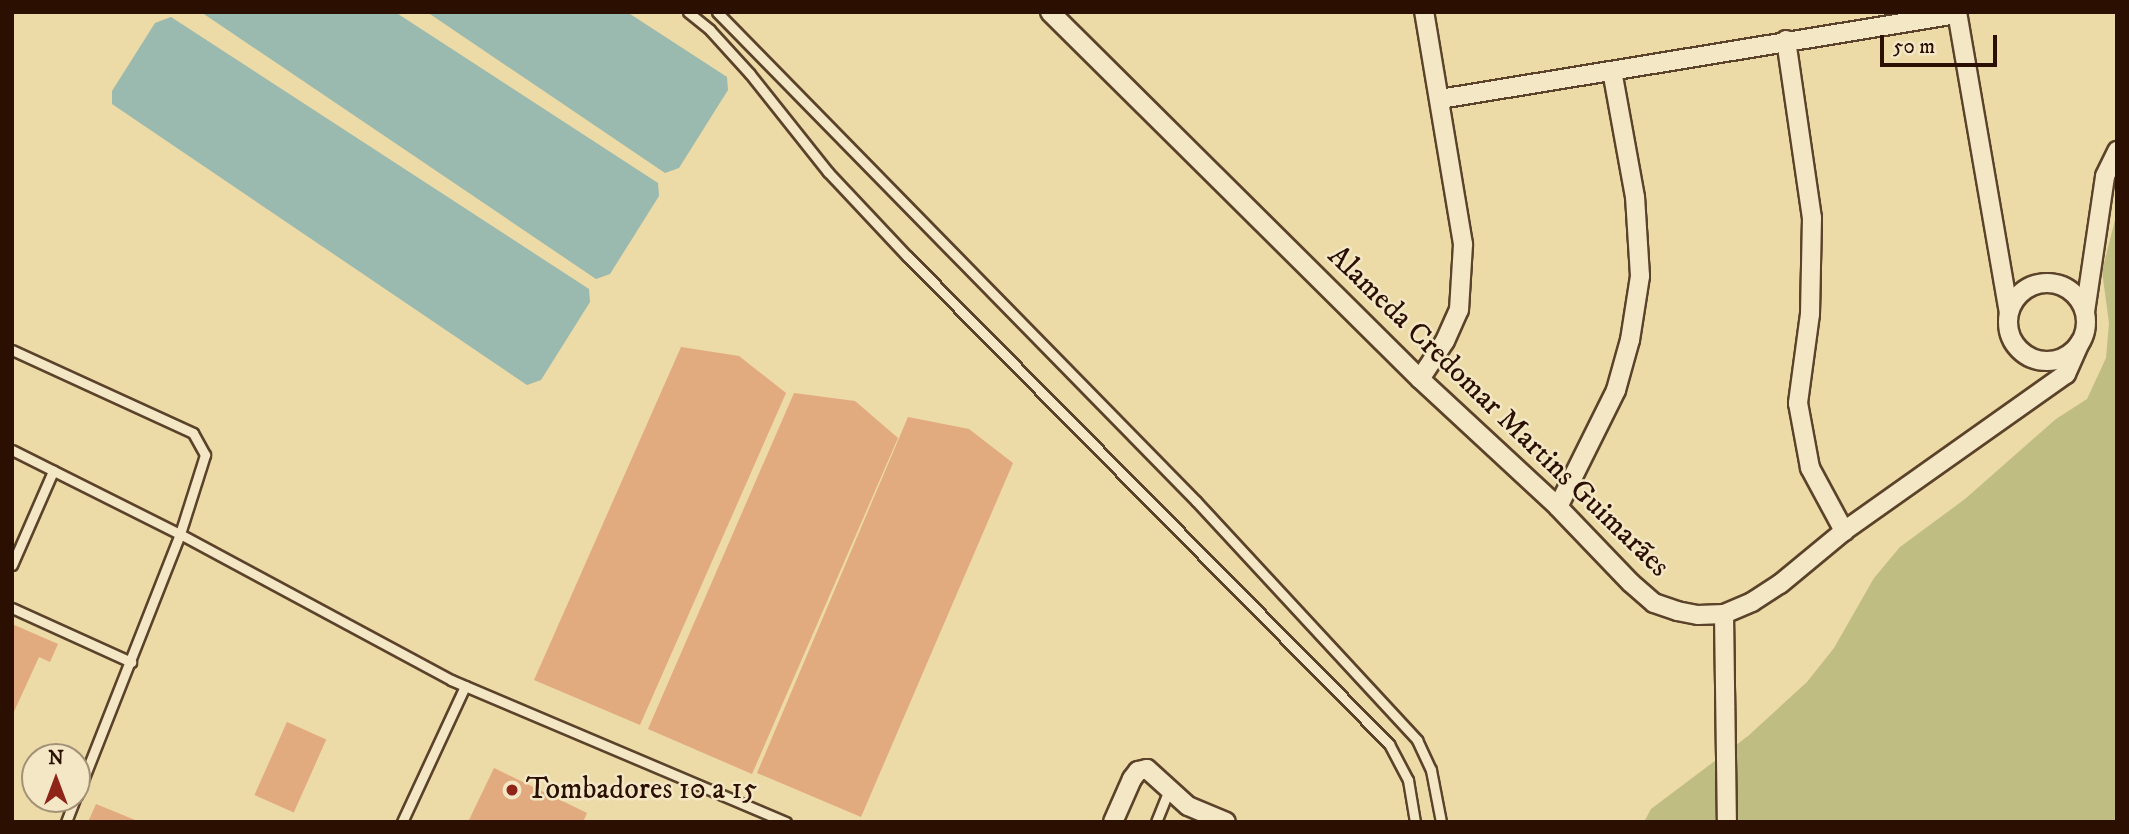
<!DOCTYPE html>
<html>
<head>
<meta charset="utf-8">
<style>
	body { margin:0 }
	#map { position:relative; width:2129px; height:834px; overflow:hidden; background:#ecdaa7; font-family:"IM FELL DW Pica",serif }
	div>[style] { position:absolute }
	.green>* { inset:0; background:#bfbd82 }
	.water>* { inset:0; background:#9ab9af }
	.building>* { inset:0; background:#e2aa7f; transform-origin:0 0 }
	.roads { filter:drop-shadow(2px 0 #5b422a) drop-shadow(-2px 0 #5b422a) drop-shadow(0 2px #5b422a) drop-shadow(0 -2px #5b422a) }
	.service>* { height:9px; margin:-4.5px; padding:0 4.5px; transform-origin:4.5px; border-radius:4.5px; background:#f3e7c6 }
	.minor>* { height:18px; margin:-9px; padding:0 9px; transform-origin:9px; border-radius:9px; background:#f3e7c6 }
	.minor>.ring { margin:-9px; padding:0; box-sizing:content-box; background:none; border:18px solid #f3e7c6; border-radius:50% }
	.dots>* { width:19px; height:19px; translate:-50% -50%; box-sizing:border-box; border:4px solid #f3e7c6; border-radius:50% }
	span { translate:-50% -50%; white-space:nowrap; text-align:center; line-height:1.15; -webkit-text-stroke:5px #f3e7c6; paint-order:stroke }
	.street-label { font-size:30px; color:#2b0f00 }
	.poi-label { font-size:30px; color:#2b0f00 }
	.left { translate:0 -50%; text-align:left }
	.frame { position:absolute; inset:0; border:14px solid #2b0f00; pointer-events:none }
	.north { position:absolute; left:21px; top:743px; width:70px; height:70px; box-sizing:border-box; background:#f3e7c6; border:2px solid #a39177; border-radius:50%; rotate:0deg; font-size:19px; font-weight:700; line-height:28px; text-align:center; color:#2b0f00 }
	.north::after { content:''; display:block; margin:auto; width:24px; height:32px; background:#8f2418; clip-path:polygon(50% 0,100% 100%,50% 72%,0 100%) }
	.scale { position:absolute; left:1880px; top:35px; width:117px; height:32px; box-sizing:border-box; border:4px solid #2b0f00; border-top:0; padding-left:9px; font-size:21px; line-height:24px; white-space:nowrap; color:#2b0f00; -webkit-text-stroke:5px #f3e7c6; paint-order:stroke }
</style>
</head>
<body>
<div id="map">
	<div class="green">
		<i style="clip-path:polygon(2117px 212px,2117px 822px,1644px 822px,1651px 809px,1748px 736px,1807px 682px,1834px 648px,1874px 578px,1900px 547px,1965px 499px,2056px 419px,2087px 399px,2106px 358px,2109px 323px,2102px 271px)"></i>
	</div>
	<div class="water">
		<i style="clip-path:polygon(201px 12px,395px 12px,658px 183px,659px 196px,610px 274px,596px 279px)"></i>
		<i style="clip-path:polygon(427px 12px,627px 12px,727px 77px,728px 90px,679px 168px,665px 173px)"></i>
		<i style="clip-path:polygon(171px 17px,589px 289px,590px 302px,541px 380px,527px 385px,112px 104px,112px 91px,155px 23px)"></i>
	</div>
	<div class="building">
		<i style="clip-path:polygon(681px 347px,739px 356px,786px 393px,640px 725px,534px 680px)"></i>
		<i style="clip-path:polygon(794px 393px,855px 401px,898px 438px,752px 774px,648px 729px)"></i>
		<i style="clip-path:polygon(908px 417px,969px 429px,1013px 463px,861px 817px,757px 773px)"></i>
		<i style="clip-path:polygon(12px 624px,58px 644px,50px 662px,39px 657px,12px 716px)"></i>
		<i style="left:287px;top:722px;width:43px;height:80px;rotate:24deg"></i>
		<i style="clip-path:polygon(494px 768px,587px 813px,583px 822px,468px 822px)"></i>
		<i style="clip-path:polygon(96px 804px,140px 822px,88px 822px)"></i>
	</div>
	<div class="roads">
		<div class="service">
			<i style="left:688px;top:12px;width:28px;rotate:39deg"></i>
			<i style="left:710px;top:30px;width:59px;rotate:47.7deg"></i>
			<i style="left:750px;top:74px;width:125px;rotate:51.5deg"></i>
			<i style="left:828px;top:172px;width:115px;rotate:46.8deg"></i>
			<i style="left:907px;top:256px;width:686px;rotate:45.35deg"></i>
			<i style="left:1389px;top:744px;width:41px;rotate:62.2deg"></i>
			<i style="left:1408px;top:780px;width:43px;rotate:80.5deg"></i>
			<i style="left:717px;top:12px;width:685px;rotate:45.59deg"></i>
			<i style="left:1196px;top:501px;width:326px;rotate:47.2deg"></i>
			<i style="left:1417px;top:740px;width:33px;rotate:65deg"></i>
			<i style="left:1431px;top:770px;width:53px;rotate:79.1deg"></i>
			<i style="left:12px;top:350px;width:199px;rotate:24.6deg"></i>
			<i style="left:193px;top:433px;width:25px;rotate:61deg"></i>
			<i style="left:205px;top:455px;width:83px;rotate:107.6deg"></i>
			<i style="left:180px;top:534px;width:281px;rotate:111.5deg"></i>
			<i style="left:12px;top:450px;width:188px;rotate:26.6deg"></i>
			<i style="left:180px;top:534px;width:308px;rotate:28.3deg"></i>
			<i style="left:451px;top:680px;width:364px;rotate:23deg"></i>
			<i style="left:12px;top:565px;width:103px;rotate:-66.4deg"></i>
			<i style="left:12px;top:608px;width:131px;rotate:24.4deg"></i>
			<i style="left:66px;top:822px;width:25px;rotate:-69deg"></i>
			<i style="left:402px;top:822px;width:150px;rotate:-65.1deg"></i>
			<i style="left:1156px;top:822px;width:35px;rotate:-68deg"></i>
		</div>
		<div class="minor">
			<i style="left:1050px;top:12px;width:521px;rotate:44.77deg"></i>
			<i style="left:1420px;top:379px;width:188px;rotate:42.8deg"></i>
			<i style="left:1558px;top:507px;width:105px;rotate:46.2deg"></i>
			<i style="left:1631px;top:583px;width:30px;rotate:41deg"></i>
			<i style="left:1654px;top:603px;width:24px;rotate:19deg"></i>
			<i style="left:1677px;top:611px;width:21px;rotate:11deg"></i>
			<i style="left:1698px;top:615px;width:26px;rotate:-2deg"></i>
			<i style="left:1724px;top:614px;width:30px;rotate:-23deg"></i>
			<i style="left:1752px;top:602px;width:33px;rotate:-33deg"></i>
			<i style="left:1780px;top:584px;width:83px;rotate:-39.6deg"></i>
			<i style="left:1844px;top:531px;width:272px;rotate:-35.3deg"></i>
			<i style="left:2066px;top:374px;width:34px;rotate:-66deg"></i>
			<i style="left:1957px;top:12px;width:304px;rotate:80.2deg"></i>
			<i style="left:1786px;top:40px;width:180px;rotate:81.7deg"></i>
			<i style="left:1812px;top:218px;width:96px;rotate:91.2deg"></i>
			<i style="left:1810px;top:314px;width:90px;rotate:97.7deg"></i>
			<i style="left:1798px;top:403px;width:66px;rotate:79.5deg"></i>
			<i style="left:1810px;top:468px;width:72px;rotate:61.6deg"></i>
			<i style="left:1440px;top:99px;width:524px;rotate:-9.34deg"></i>
			<i class="ring" style="left:2008px;top:283px;width:60px;height:60px"></i>
			<i style="left:2085px;top:312px;width:137px;rotate:-81.6deg"></i>
			<i style="left:2105px;top:176px;width:28px;rotate:-64deg"></i>
			<i style="left:1420px;top:379px;width:45px;rotate:-56.7deg"></i>
			<i style="left:1445px;top:341px;width:34px;rotate:-66deg"></i>
			<i style="left:1459px;top:310px;width:66px;rotate:-86.5deg"></i>
			<i style="left:1463px;top:244px;width:235px;rotate:-99.5deg"></i>
			<i style="left:1558px;top:507px;width:131px;rotate:-63.6deg"></i>
			<i style="left:1616px;top:390px;width:52px;rotate:-74.4deg"></i>
			<i style="left:1630px;top:340px;width:65px;rotate:-81.1deg"></i>
			<i style="left:1640px;top:276px;width:79px;rotate:-93.6deg"></i>
			<i style="left:1635px;top:197px;width:128px;rotate:-100.3deg"></i>
			<i style="left:1724px;top:614px;width:208px;rotate:89.2deg"></i>
			<i style="left:1113px;top:822px;width:47px;rotate:-66.2deg"></i>
			<i style="left:1132px;top:779px;width:10px;rotate:-53deg"></i>
			<i style="left:1138px;top:771px;width:9px;rotate:-13deg"></i>
			<i style="left:1147px;top:769px;width:55px;rotate:42.1deg"></i>
			<i style="left:1188px;top:806px;width:41px;rotate:22.8deg"></i>
		</div>
	</div>
	<div class="dots">
		<i style="left:512px;top:790px;background:#8f2418"></i>
	</div>
	<div class="street-label">
		<span style="left:1498px;top:412px;rotate:44deg">Alameda Credomar Martins Guimarães</span>
	</div>
	<div class="poi-label">
		<span class="left" style="left:526px;top:790px">Tombadores 10 a 15</span>
	</div>
	<div class="frame"></div>
	<div class="north">N</div>
	<div class="scale">50 m</div>
</div>
</body>
</html>
